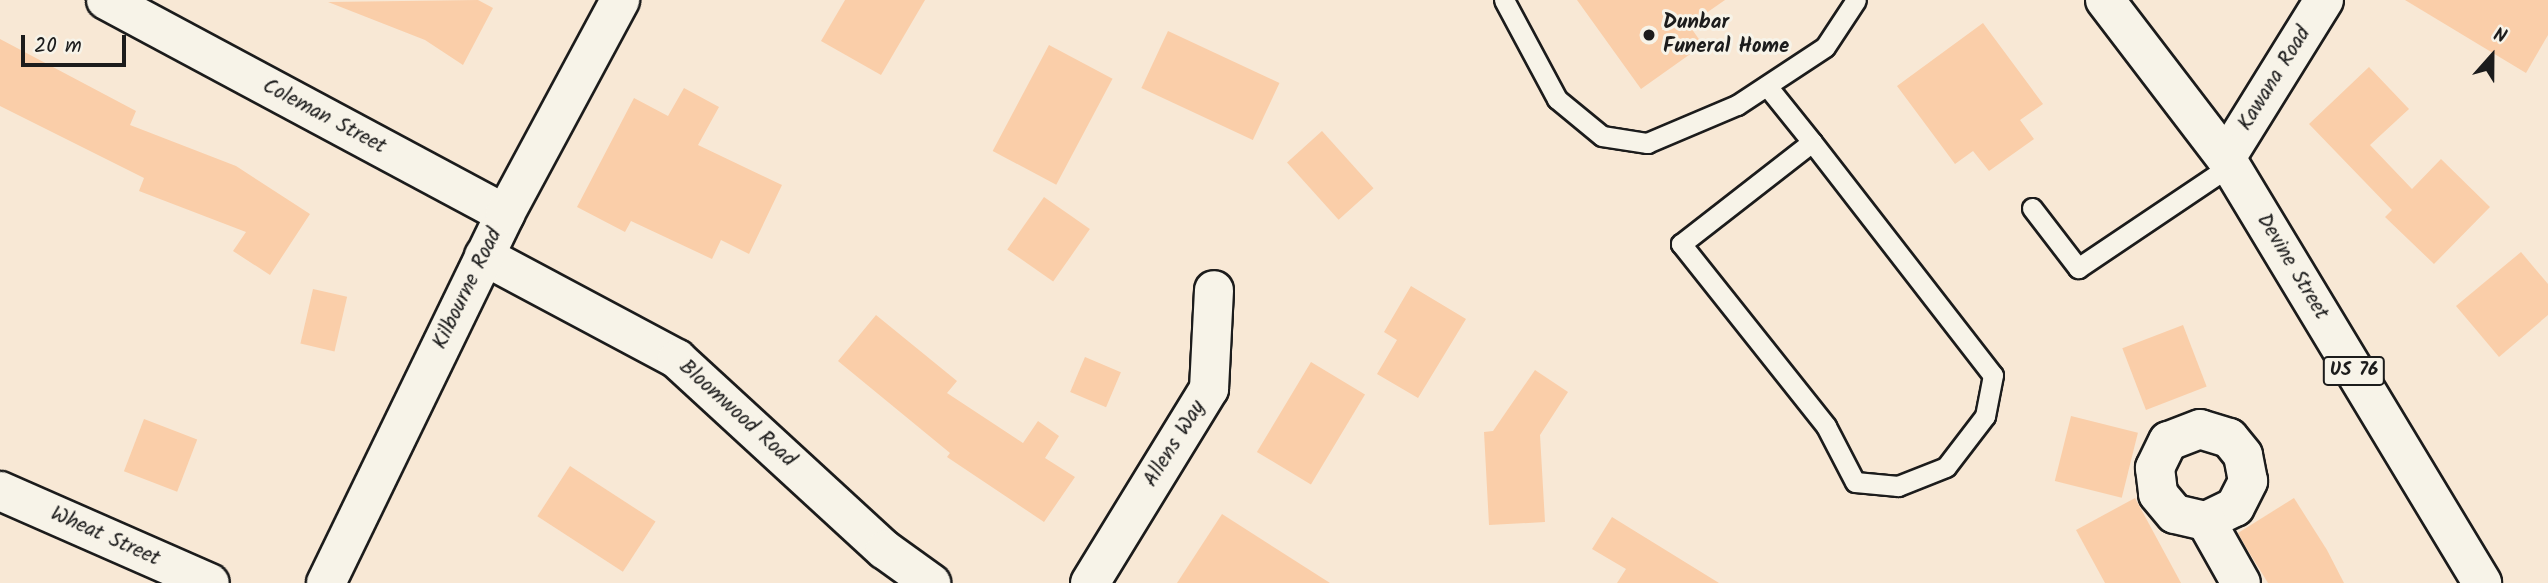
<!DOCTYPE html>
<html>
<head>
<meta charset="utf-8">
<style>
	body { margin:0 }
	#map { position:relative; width:2548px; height:583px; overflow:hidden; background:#f8e8d5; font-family:Kalam,sans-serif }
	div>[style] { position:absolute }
	.building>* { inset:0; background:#facea9; transform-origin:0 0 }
	.roads { filter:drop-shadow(2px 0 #1c1c1c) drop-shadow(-2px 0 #1c1c1c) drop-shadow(0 2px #1c1c1c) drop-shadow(0 -2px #1c1c1c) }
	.lane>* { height:19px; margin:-9.5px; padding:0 9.5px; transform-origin:9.5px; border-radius:9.5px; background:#f7f3e8 }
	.street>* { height:38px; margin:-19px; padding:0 19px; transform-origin:19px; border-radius:19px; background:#f7f3e8 }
	.secondary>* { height:38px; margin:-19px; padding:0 19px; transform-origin:19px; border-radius:19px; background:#f7f3e8 }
	.primary>* { height:38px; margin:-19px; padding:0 19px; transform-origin:19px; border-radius:19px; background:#f7f3e8 }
	.dots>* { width:19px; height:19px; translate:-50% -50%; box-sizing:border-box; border:4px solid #f7f3e8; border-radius:50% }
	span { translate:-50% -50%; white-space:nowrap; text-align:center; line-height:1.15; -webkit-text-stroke:6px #f7f3e8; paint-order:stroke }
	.shield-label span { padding:2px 5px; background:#f7f3e8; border:2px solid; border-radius:5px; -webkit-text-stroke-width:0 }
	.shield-label { font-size:19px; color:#1c1c1c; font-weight:700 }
	.poi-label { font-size:21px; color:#1c1c1c; font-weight:700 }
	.left { translate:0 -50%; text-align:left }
	.street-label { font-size:21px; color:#1c1c1c }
	.north { position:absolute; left:2457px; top:21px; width:70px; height:70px; -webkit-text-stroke:5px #f7f3e8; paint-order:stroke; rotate:21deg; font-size:19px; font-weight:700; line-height:28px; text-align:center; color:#1c1c1c }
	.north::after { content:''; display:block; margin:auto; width:24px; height:32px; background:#1c1c1c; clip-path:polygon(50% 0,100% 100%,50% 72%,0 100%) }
	.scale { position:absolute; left:21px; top:35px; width:105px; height:32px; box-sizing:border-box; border:4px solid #1c1c1c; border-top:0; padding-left:9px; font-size:21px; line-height:24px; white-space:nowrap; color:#1c1c1c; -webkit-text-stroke:5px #f7f3e8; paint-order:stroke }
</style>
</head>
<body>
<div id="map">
	<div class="building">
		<i style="clip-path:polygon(478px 0,493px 8px,463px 65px,425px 40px,328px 2px)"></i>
		<i style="clip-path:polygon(845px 0,925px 0,881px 75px,821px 41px)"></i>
		<i style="clip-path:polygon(1577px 0,1725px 0,1689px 25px,1703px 45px,1641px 89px)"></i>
		<i style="clip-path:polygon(2405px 0,2548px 0,2548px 35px,2526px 73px)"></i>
		<i style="clip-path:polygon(1983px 23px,2043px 104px,2020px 120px,2034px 139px,1989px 171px,1973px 151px,1955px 164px,1897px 86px)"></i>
		<i style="left:1168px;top:31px;width:123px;height:63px;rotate:25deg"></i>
		<i style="clip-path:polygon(0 39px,136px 111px,130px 125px,236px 166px,310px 214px,270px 275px,233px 251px,246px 232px,139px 191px,144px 178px,0 106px)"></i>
		<i style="left:1049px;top:45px;width:72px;height:120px;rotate:28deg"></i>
		<i style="clip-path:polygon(2369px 67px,2409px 109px,2370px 145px,2412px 189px,2441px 159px,2490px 207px,2434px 264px,2385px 217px,2392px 210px,2309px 124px)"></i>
		<i style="clip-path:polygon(684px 88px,719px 107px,698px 145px,782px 185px,749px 254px,721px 240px,712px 259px,631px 221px,625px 232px,577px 207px,634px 98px,668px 116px)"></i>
		<i style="left:1322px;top:131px;width:77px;height:47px;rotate:48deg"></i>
		<i style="left:1044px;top:197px;width:56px;height:64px;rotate:35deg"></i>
		<i style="clip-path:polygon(2521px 252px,2548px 284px,2548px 315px,2499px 357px,2456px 306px)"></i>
		<i style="clip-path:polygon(1411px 286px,1466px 319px,1418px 398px,1377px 374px,1397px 340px,1384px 332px)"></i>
		<i style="left:313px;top:289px;width:35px;height:56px;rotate:13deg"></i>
		<i style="clip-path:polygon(876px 315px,957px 381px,947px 393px,1023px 443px,1038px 421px,1059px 436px,1045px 458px,1075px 477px,1044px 522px,947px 457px,950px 453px,838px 361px)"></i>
		<i style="left:2183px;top:325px;width:66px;height:65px;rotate:69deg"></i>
		<i style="left:1085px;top:357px;width:39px;height:38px;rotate:23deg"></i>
		<i style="left:1311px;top:362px;width:63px;height:105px;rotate:31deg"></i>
		<i style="clip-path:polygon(1535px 370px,1568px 392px,1540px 435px,1545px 522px,1489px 525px,1484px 432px,1493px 431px)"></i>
		<i style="left:2071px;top:416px;width:69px;height:67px;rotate:14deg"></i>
		<i style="left:144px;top:419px;width:57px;height:56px;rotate:21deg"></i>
		<i style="left:570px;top:466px;width:102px;height:60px;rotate:33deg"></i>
		<i style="clip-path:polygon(2135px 498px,2181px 583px,2105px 583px,2076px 530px)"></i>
		<i style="clip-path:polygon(2294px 498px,2327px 550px,2344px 583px,2268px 583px,2247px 549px,2238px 533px)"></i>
		<i style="clip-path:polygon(1222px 514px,1330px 583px,1177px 583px)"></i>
		<i style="clip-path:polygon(1612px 517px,1719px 583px,1617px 583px,1626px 569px,1592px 549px)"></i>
	</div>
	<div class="roads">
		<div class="lane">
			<i style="left:1504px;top:0;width:112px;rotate:61.8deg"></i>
			<i style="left:1557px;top:99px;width:58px;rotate:39.4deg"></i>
			<i style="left:1602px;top:136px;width:46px;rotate:8.8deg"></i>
			<i style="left:1647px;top:143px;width:98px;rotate:-22.9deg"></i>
			<i style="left:1737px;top:105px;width:105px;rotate:-33.4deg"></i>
			<i style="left:1825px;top:47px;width:56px;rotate:-56.6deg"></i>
			<i style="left:1767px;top:86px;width:72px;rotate:51.2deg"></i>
			<i style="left:1812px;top:142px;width:295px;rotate:52.2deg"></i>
			<i style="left:1993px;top:375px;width:42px;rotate:101deg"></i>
			<i style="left:1985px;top:416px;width:64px;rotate:127.4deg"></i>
			<i style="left:1946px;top:467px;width:52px;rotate:158.4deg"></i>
			<i style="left:1898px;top:486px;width:43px;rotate:-174.7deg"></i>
			<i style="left:1855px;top:482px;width:63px;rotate:-117.4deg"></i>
			<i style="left:1826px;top:426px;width:233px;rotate:-128.5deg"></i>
			<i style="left:1681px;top:244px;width:166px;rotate:-37.9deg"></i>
			<i style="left:2032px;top:208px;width:76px;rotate:52.5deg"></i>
			<i style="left:2078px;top:268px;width:183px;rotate:-33.9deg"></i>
		</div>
		<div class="street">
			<i style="left:106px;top:0;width:453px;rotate:28.2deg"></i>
			<i style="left:2226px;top:158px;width:186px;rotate:-58.2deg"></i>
			<i style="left:484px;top:256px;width:219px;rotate:28.1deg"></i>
			<i style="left:677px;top:359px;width:282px;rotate:42.6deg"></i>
			<i style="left:885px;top:550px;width:57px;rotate:35.7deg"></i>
			<i style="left:0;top:491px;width:229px;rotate:23.7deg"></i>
			<i style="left:2206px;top:521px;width:32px;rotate:-26deg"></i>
			<i style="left:2235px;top:507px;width:29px;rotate:-63deg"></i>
			<i style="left:2248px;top:481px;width:26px;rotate:-101deg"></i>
			<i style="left:2243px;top:455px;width:22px;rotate:-129deg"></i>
			<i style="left:2229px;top:438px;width:30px;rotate:-163deg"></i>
			<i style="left:2200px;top:429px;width:34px;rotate:159deg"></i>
			<i style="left:2168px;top:441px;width:30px;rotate:116deg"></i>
			<i style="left:2155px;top:468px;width:26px;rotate:83deg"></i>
			<i style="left:2158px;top:494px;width:26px;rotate:50deg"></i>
			<i style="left:2175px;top:514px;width:32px;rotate:13deg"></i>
			<i style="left:2206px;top:521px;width:71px;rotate:60.6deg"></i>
			<i style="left:1090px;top:583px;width:228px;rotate:-58.5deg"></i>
			<i style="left:1209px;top:389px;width:99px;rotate:-87.1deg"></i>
		</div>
		<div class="secondary">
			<i style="left:326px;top:583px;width:410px;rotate:-64.1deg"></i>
			<i style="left:505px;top:214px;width:243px;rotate:-61.7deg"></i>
		</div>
		<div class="primary">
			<i style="left:2105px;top:0;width:199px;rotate:52.6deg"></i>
			<i style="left:2226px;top:158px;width:496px;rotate:58.9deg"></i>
		</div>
	</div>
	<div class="dots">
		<i style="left:1649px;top:35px;background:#1c1c1c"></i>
	</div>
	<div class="shield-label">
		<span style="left:2354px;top:371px">US 76</span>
	</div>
	<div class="poi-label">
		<span class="left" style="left:1663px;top:35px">Dunbar<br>Funeral Home</span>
	</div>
	<div class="street-label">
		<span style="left:2275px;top:79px;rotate:-58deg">Kawana Road</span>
		<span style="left:324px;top:117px;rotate:28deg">Coleman Street</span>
		<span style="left:2292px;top:267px;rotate:59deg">Devine Street</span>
		<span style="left:468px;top:289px;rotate:-64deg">Kilbourne Road</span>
		<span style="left:737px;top:414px;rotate:42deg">Bloomwood Road</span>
		<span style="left:1175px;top:444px;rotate:-58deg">Allens Way</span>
		<span style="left:105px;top:537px;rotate:24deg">Wheat Street</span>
	</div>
	<div class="north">N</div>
	<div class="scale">20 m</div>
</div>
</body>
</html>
